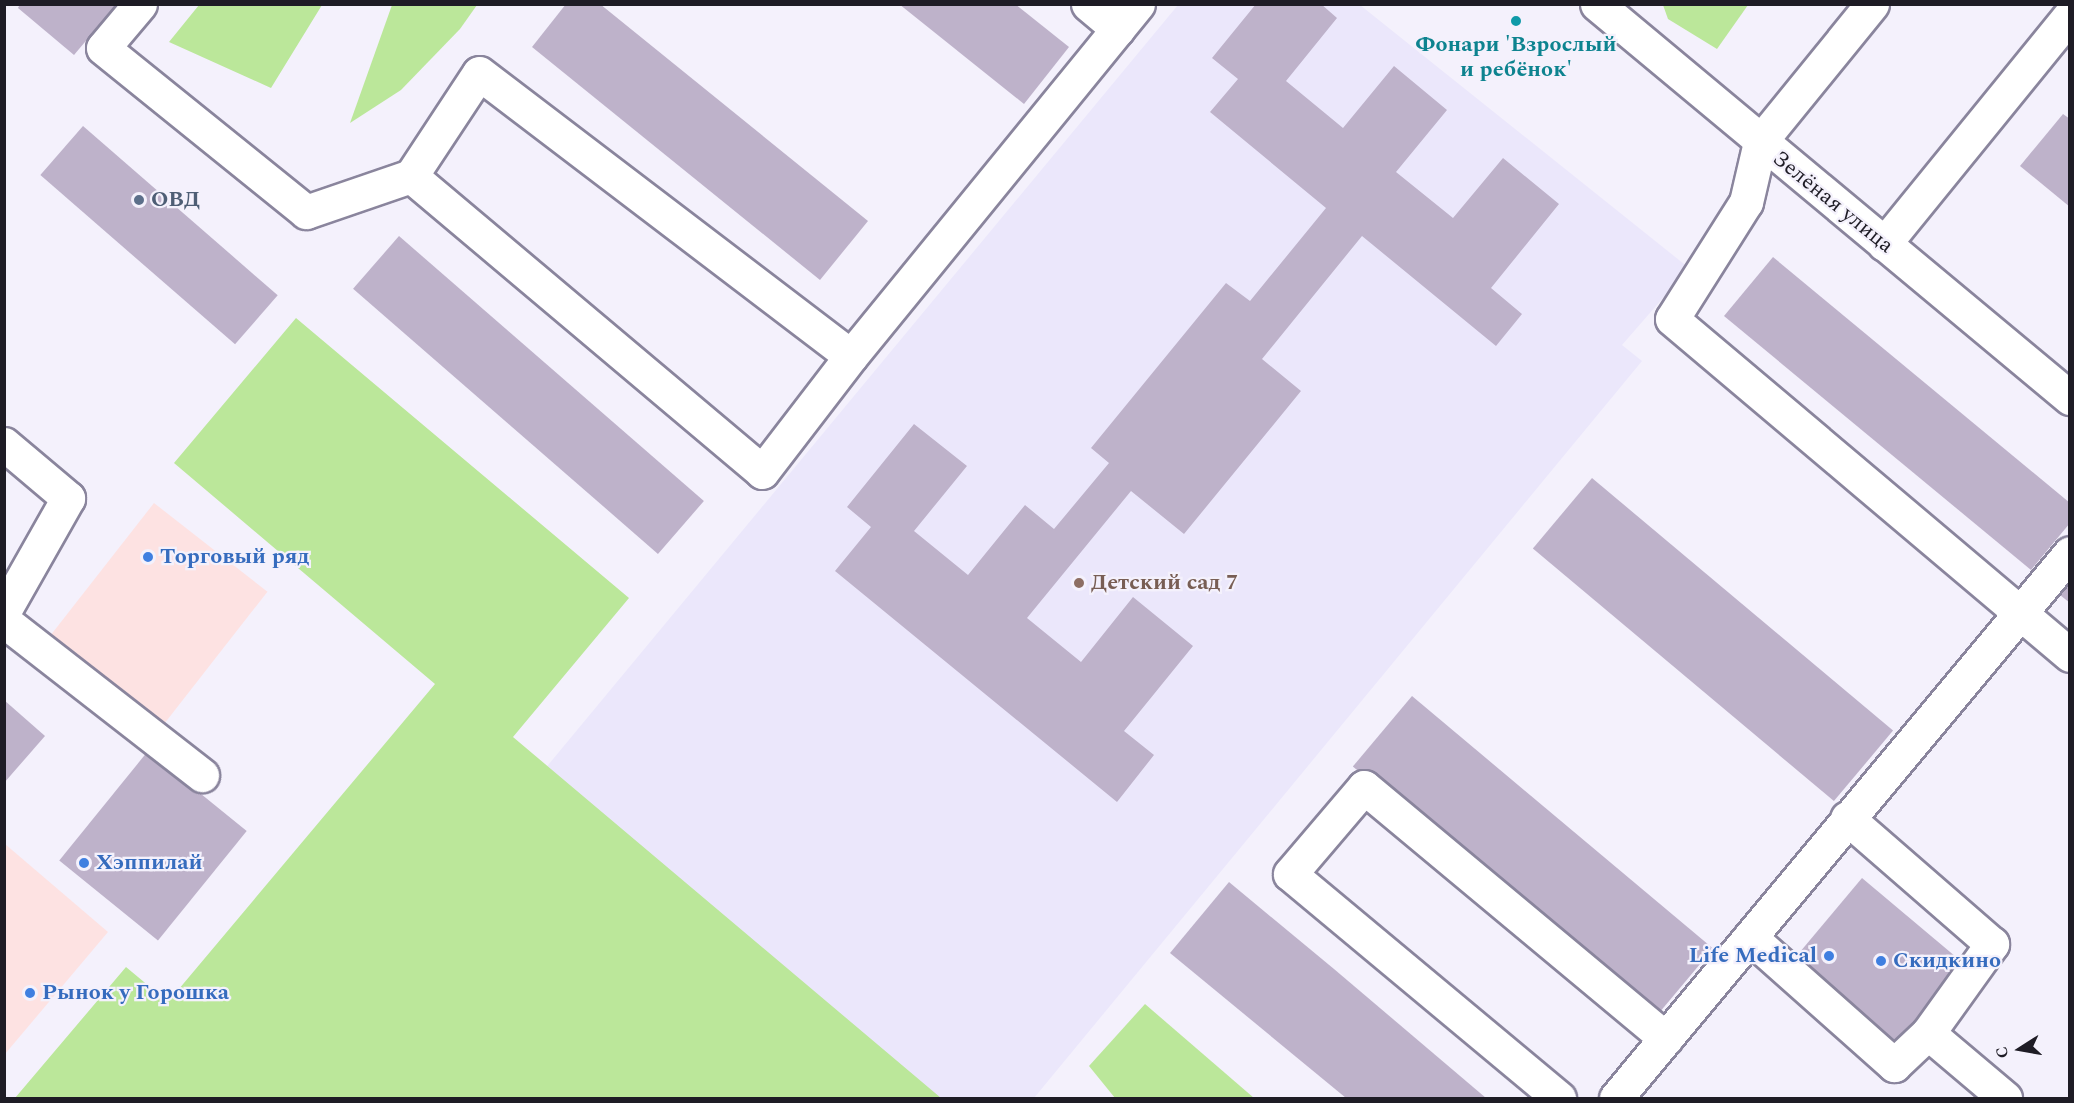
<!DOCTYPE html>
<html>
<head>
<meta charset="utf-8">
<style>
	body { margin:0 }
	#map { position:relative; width:2074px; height:1103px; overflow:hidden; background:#f4f1fc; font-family:Spectral,serif }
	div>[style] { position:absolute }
	.commercial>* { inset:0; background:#fde2e2; transform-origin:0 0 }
	.built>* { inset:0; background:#ebe7fb }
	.green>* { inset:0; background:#bbe79a }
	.building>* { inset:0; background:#beb2ca; transform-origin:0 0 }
	.roads { filter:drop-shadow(2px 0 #8a859d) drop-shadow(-2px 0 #8a859d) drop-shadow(0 2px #8a859d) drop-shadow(0 -2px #8a859d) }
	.minor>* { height:33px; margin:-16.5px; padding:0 16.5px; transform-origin:16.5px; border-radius:16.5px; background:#fff }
	.dots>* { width:16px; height:16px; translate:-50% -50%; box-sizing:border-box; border:3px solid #f4f1fc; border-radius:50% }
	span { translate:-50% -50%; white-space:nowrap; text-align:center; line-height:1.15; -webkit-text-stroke:4.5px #f4f1fc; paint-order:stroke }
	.culture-label { font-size:22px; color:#0d838f; font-weight:700 }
	.service-label { font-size:22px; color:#4e5e75; font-weight:700 }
	.left { translate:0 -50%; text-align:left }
	.street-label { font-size:22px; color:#1e1c25 }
	.shop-label { font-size:22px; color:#366cbe; font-weight:700 }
	.right { translate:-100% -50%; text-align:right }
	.education-label { font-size:22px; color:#785e54; font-weight:700 }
	.frame { position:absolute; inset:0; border:6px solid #1e1c25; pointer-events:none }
	.north { position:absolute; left:1990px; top:1019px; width:60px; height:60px; -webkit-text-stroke:4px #f4f1fc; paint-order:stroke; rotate:259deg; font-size:16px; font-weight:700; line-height:24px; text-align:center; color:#1e1c25 }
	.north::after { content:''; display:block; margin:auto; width:21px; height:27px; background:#1e1c25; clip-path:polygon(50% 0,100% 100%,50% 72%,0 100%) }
</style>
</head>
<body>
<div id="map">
	<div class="commercial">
		<i style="left:154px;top:503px;width:144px;height:174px;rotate:38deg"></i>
		<i style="clip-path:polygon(5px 844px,108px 932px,5px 1054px)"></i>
	</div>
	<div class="built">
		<i style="clip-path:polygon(1178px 5px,1360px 5px,1689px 268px,1622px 345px,1642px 361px,1034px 1098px,853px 1098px,515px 805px)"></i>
	</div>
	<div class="green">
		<i style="clip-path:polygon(199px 5px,199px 4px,322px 5px,271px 88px,169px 42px)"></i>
		<i style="clip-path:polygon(392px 5px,477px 5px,460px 29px,401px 90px,350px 123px)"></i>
		<i style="clip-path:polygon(1663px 5px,1663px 4px,1748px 5px,1717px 49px,1668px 19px)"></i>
		<i style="clip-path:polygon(296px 318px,629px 598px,513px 737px,941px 1098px,15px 1098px,126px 967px,168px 1002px,435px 684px,174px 463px)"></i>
		<i style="clip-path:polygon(1145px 1004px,1254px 1098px,1115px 1098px,1089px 1066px)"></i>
	</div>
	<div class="building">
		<i style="clip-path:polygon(20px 4px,117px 4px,74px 55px,18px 8px)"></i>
		<i style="clip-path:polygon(566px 4px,600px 4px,868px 221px,820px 280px,532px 47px)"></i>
		<i style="clip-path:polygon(899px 4px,1015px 4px,1069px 47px,1024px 104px)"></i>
		<i style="clip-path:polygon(1256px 4px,1321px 4px,1337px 18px,1286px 81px,1343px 128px,1394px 66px,1447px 110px,1396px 172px,1453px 218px,1503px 158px,1559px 204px,1491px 288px,1522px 314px,1496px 346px,1362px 236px,1262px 359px,1301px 391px,1184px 534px,1131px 491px,1027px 618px,1081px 662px,1133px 597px,1193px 646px,1124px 731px,1154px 755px,1117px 802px,835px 571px,871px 527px,847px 507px,914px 424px,967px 466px,914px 531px,968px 575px,1025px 505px,1054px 529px,1109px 463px,1091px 448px,1226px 283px,1250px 301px,1326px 208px,1210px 112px,1238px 79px,1212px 58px)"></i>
		<i style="clip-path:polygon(2063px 114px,2070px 119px,2070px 207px,2020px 166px)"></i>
		<i style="left:83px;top:126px;width:258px;height:65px;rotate:41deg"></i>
		<i style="left:399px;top:236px;width:404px;height:70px;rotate:41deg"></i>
		<i style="clip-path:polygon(1773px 257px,2070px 503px,2070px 523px,2031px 570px,1724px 316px)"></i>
		<i style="left:1592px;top:478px;width:393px;height:92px;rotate:40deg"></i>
		<i style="clip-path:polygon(2070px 573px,2070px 603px,2055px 591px)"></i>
		<i style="left:1412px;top:696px;width:393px;height:92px;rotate:40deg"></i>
		<i style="clip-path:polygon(4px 700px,45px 736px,4px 783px)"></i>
		<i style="left:148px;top:751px;width:127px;height:141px;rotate:39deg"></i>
		<i style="left:1862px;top:878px;width:134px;height:104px;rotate:40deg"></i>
		<i style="clip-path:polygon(1229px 882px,1334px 969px,1486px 1098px,1346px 1098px,1170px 953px)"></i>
	</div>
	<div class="roads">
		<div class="minor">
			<i style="left:140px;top:4px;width:57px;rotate:130.1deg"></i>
			<i style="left:103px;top:48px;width:261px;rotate:38.9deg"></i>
			<i style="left:306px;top:212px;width:111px;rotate:-18.9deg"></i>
			<i style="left:411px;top:176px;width:459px;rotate:40.1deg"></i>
			<i style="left:762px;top:472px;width:146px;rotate:-52.5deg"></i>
			<i style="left:851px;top:356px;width:454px;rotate:-50.8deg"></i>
			<i style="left:1088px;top:4px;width:39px;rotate:40deg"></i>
			<i style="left:1597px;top:4px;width:616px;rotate:39.79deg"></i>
			<i style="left:1872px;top:4px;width:178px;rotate:129.1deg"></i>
			<i style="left:1760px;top:142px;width:62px;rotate:103.1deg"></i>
			<i style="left:1746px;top:202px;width:138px;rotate:122.3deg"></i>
			<i style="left:1672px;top:319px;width:521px;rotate:40.17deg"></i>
			<i style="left:411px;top:176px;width:123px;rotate:-56.6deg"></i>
			<i style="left:479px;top:73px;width:467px;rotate:37.3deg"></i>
			<i style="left:1884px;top:244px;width:295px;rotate:-50.9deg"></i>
			<i style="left:4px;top:444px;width:84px;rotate:40.2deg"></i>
			<i style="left:68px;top:498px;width:130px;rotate:119.5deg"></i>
			<i style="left:4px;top:621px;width:251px;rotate:37.9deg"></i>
			<i style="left:1750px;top:937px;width:193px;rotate:41.6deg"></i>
			<i style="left:1894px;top:1065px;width:47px;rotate:-43.3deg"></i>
			<i style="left:1928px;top:1033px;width:110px;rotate:-54.3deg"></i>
			<i style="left:1992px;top:944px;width:192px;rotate:-139deg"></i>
			<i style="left:1928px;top:1033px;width:101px;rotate:40.2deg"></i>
			<i style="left:1559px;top:1098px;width:350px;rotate:-140.2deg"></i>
			<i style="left:1290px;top:874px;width:114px;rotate:-49.6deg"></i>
			<i style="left:1364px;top:787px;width:393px;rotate:39.8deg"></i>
			<i style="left:1616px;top:1098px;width:709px;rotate:-50.2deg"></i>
		</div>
	</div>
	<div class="dots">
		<i style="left:1516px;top:21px;background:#0f9aa8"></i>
		<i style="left:139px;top:200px;background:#5c6f8a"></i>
		<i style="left:148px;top:557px;background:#3f7fe0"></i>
		<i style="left:1079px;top:583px;background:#8d6e63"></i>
		<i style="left:84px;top:863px;background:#3f7fe0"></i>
		<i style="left:1829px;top:956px;background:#3f7fe0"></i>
		<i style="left:1881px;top:961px;background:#3f7fe0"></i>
		<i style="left:30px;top:993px;background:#3f7fe0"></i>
	</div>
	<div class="culture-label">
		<span style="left:1516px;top:57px">Фонари 'Взрослый<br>и ребёнок'</span>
	</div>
	<div class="service-label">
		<span class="left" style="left:151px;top:200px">ОВД</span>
	</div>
	<div class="street-label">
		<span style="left:1833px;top:202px;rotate:39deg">Зелёная улица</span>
	</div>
	<div class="shop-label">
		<span class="left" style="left:160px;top:557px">Торговый ряд</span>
		<span class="left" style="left:96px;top:863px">Хэппилай</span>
		<span class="right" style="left:1817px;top:956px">Life Medical</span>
		<span class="left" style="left:1893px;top:961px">Скидкино</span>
		<span class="left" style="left:42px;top:993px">Рынок у Горошка</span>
	</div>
	<div class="education-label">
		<span class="left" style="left:1091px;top:583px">Детский сад 7</span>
	</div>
	<div class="frame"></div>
	<div class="north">С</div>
</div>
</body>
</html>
